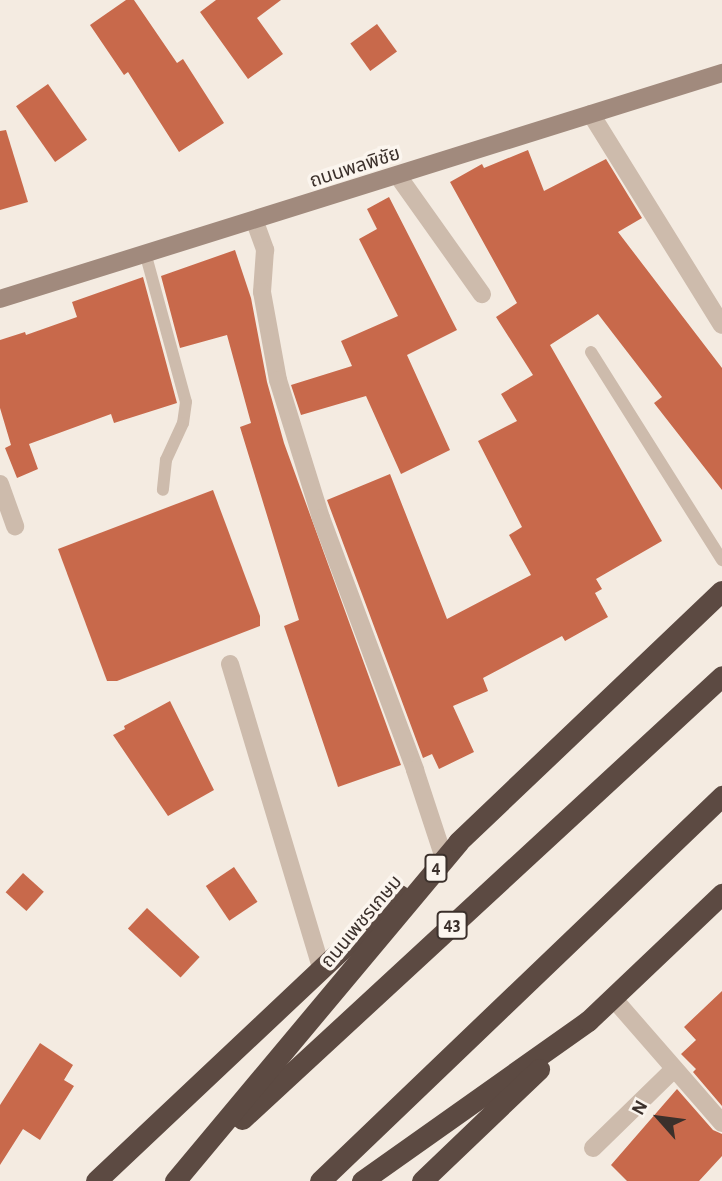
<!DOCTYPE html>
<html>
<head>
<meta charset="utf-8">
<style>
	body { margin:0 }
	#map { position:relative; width:722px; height:1181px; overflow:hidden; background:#f4ebe1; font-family:"Alegreya Sans","Noto Sans Thai",sans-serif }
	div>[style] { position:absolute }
	.building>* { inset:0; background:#c8694b; transform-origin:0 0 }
	.lane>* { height:12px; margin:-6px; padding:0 6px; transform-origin:6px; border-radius:6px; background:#cdbbac }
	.street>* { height:18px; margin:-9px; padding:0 9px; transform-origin:9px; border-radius:9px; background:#cdbbac }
	.secondary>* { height:18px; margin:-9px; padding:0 9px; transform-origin:9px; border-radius:9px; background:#a18a7d }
	.highway>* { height:21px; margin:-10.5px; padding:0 10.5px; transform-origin:10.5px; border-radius:10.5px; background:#5c4a42 }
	span { translate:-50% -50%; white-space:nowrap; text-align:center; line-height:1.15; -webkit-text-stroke:7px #fbf5ee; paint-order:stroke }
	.shield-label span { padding:2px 5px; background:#fbf5ee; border:2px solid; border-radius:5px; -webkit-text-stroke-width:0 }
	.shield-label { font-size:18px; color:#3b302b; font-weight:700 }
	.street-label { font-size:19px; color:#3b302b }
	.north { position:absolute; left:624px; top:1083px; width:70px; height:70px; -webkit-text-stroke:5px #fbf5ee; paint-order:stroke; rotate:298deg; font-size:19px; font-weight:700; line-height:28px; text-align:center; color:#3b302b }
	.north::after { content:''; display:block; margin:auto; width:24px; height:32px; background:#3b302b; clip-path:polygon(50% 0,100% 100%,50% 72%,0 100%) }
</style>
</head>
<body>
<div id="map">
	<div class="building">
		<i style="clip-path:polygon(126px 0,134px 0,177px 63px,183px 59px,224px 123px,179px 152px,128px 72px,124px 75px,90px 25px)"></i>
		<i style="clip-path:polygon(216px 0,281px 0,257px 18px,283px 54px,248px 79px,200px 12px)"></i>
		<i style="left:377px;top:24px;width:34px;height:33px;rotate:54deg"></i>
		<i style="left:48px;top:84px;width:68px;height:39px;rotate:55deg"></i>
		<i style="clip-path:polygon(6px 130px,28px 202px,0 210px,0 131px)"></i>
		<i style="clip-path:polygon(528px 150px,544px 191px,606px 159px,642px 218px,618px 232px,722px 368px,722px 490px,654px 403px,662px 397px,598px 314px,550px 345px,662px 541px,596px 579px,602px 589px,595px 593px,608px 617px,565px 641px,562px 636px,483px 678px,488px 691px,453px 706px,474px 752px,439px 769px,432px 754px,423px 758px,327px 500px,390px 474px,447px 619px,531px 575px,509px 535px,522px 527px,478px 441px,517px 421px,501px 394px,533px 375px,496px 317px,517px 303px,450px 182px,482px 164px,484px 168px)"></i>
		<i style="clip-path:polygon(389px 197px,457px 330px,407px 355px,450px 450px,401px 474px,366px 396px,301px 415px,291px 385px,352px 366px,341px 341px,398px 316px,359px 239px,377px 229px,367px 209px)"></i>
		<i style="clip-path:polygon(235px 250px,251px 298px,267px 382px,284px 443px,401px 765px,338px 787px,284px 626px,299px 620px,240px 427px,251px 423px,227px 335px,180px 348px,161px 276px)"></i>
		<i style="clip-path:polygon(143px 277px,177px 403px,114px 423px,111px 414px,29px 444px,38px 469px,17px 478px,5px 448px,11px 445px,0 408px,0 340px,25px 332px,26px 335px,77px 317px,72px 302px)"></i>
		<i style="clip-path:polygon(213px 490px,260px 616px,260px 626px,117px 681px,107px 681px,58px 549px)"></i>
		<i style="clip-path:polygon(170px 701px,214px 790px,168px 816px,113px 735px,125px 729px,124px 726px)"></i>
		<i style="left:234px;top:867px;width:42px;height:34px;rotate:56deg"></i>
		<i style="left:23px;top:873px;width:28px;height:26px;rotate:42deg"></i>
		<i style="left:147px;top:908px;width:72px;height:28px;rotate:43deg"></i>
		<i style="clip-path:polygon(722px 991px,722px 1106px,693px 1072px,696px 1069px,681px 1054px,696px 1040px,684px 1027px)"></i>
		<i style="clip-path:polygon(40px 1043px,73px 1065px,64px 1080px,74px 1086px,40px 1140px,23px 1129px,0 1165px,0 1105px)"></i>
		<i style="clip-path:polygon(677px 1089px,713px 1130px,722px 1134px,722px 1156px,699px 1181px,627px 1181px,611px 1165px)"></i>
	</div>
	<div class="lane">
		<i style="left:146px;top:256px;width:151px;rotate:74.7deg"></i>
		<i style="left:186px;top:402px;width:21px;rotate:98deg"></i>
		<i style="left:183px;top:423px;width:41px;rotate:114.7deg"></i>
		<i style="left:166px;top:460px;width:30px;rotate:96deg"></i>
		<i style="left:591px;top:352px;width:246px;rotate:57.8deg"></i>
	</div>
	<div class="street">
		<i style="left:591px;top:114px;width:248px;rotate:58.2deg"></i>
		<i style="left:398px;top:176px;width:145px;rotate:54.6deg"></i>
		<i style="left:255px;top:222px;width:30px;rotate:70deg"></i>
		<i style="left:265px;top:250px;width:42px;rotate:94.1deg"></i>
		<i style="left:262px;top:292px;width:89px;rotate:79.7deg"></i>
		<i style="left:278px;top:380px;width:145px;rotate:72.7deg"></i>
		<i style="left:321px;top:518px;width:269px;rotate:69.5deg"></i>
		<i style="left:415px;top:770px;width:89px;rotate:71.8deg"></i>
		<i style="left:0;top:484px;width:45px;rotate:70.3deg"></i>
		<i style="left:230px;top:664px;width:316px;rotate:73.3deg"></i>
		<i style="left:613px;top:998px;width:166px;rotate:48.9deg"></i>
		<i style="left:593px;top:1148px;width:113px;rotate:-44.3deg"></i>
	</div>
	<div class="secondary">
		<i style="left:0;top:299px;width:757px;rotate:-17.38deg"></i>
	</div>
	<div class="highway">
		<i style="left:242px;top:1119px;width:653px;rotate:-42.7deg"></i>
		<i style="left:96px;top:1181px;width:417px;rotate:-43.3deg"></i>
		<i style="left:175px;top:1181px;width:442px;rotate:-50.1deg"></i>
		<i style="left:458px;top:842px;width:364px;rotate:-43.6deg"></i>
		<i style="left:320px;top:1181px;width:557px;rotate:-43.76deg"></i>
		<i style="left:362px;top:1181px;width:277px;rotate:-35.3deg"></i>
		<i style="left:588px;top:1021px;width:185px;rotate:-43.5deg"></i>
		<i style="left:422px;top:1181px;width:162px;rotate:-43.7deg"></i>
	</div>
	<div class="shield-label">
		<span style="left:436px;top:868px">4</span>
		<span style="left:452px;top:925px">43</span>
	</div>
	<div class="street-label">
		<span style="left:355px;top:168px;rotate:-18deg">ถนนพลพิชัย</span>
		<span style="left:362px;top:922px;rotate:-50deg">ถนนเพชรเกษม</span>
	</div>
	<div class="north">N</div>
</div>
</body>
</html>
